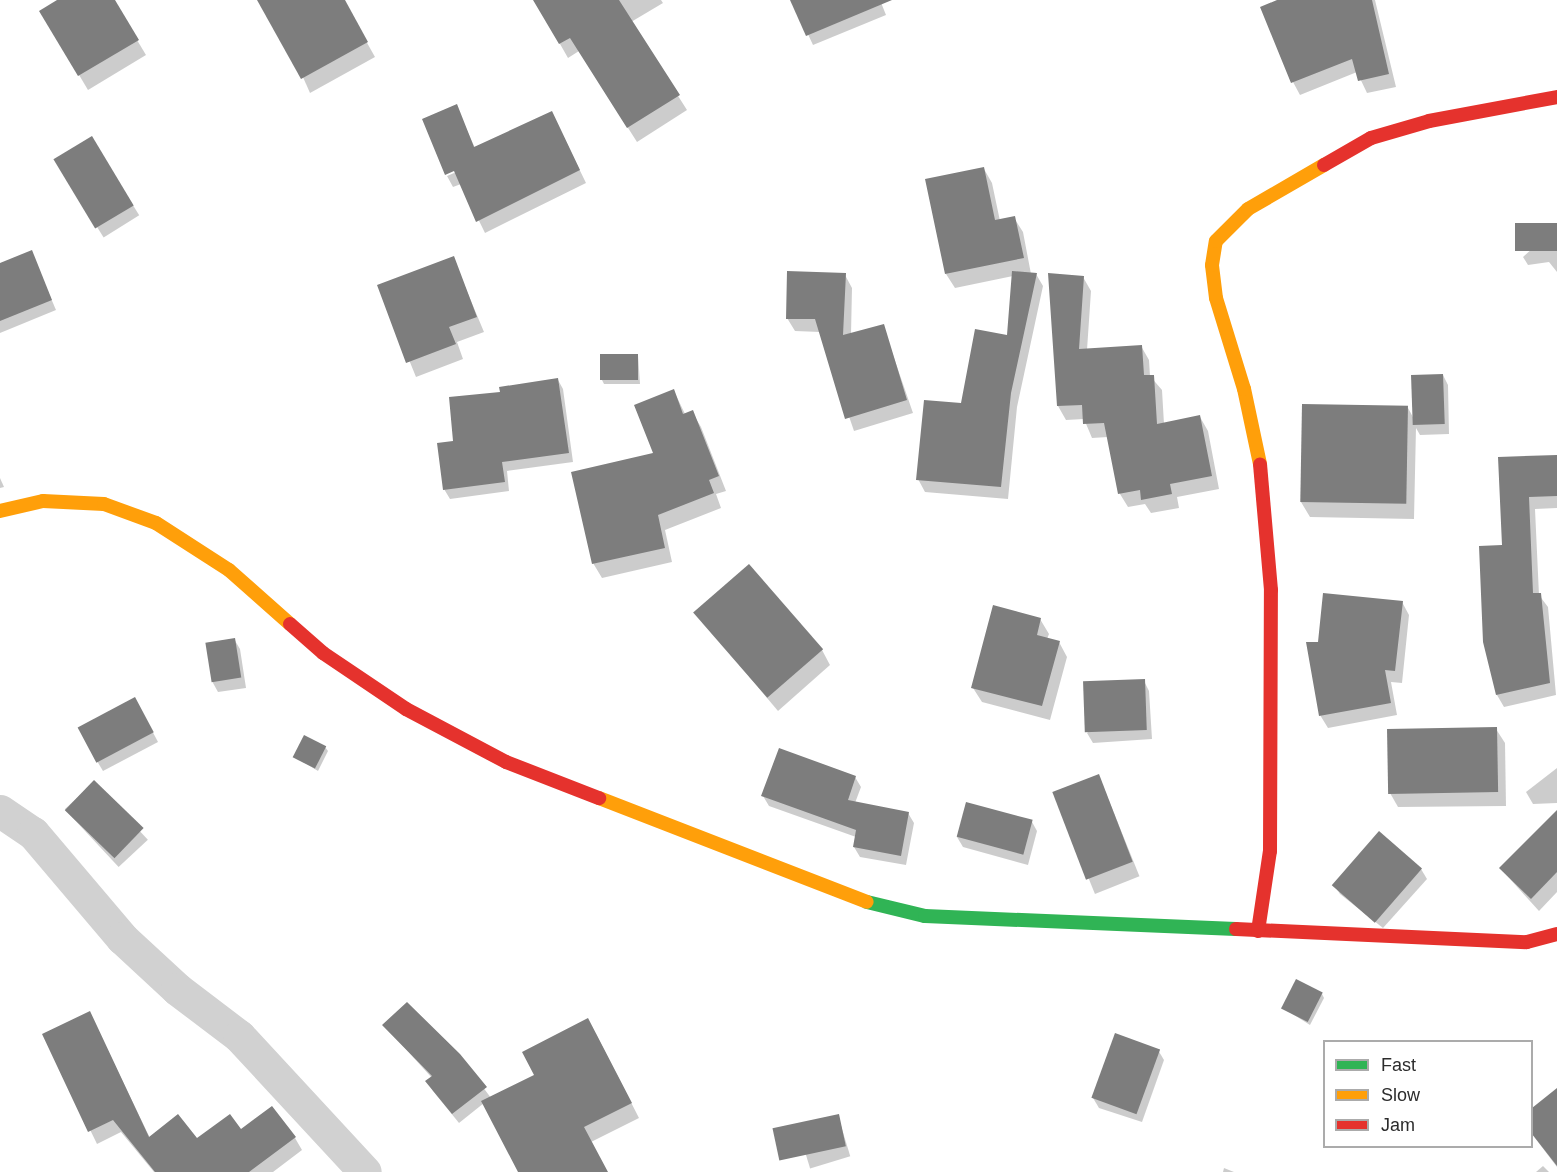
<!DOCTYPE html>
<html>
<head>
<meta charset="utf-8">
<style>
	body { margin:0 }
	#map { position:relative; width:1557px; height:1172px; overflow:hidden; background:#fff; font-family:Helvetica,sans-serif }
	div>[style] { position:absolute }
	.shadow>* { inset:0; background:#0003; transform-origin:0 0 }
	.building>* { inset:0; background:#7d7d7d; transform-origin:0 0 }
	.street>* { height:33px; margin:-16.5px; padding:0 16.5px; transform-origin:16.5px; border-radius:16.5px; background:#d1d1d1 }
	.fast>* { height:14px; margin:-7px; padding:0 7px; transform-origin:7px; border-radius:7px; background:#30b455 }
	.slow>* { height:14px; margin:-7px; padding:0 7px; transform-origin:7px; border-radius:7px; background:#ff9f0a }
	.jam>* { height:14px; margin:-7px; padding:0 7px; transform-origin:7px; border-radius:7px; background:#e5322d }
	span { translate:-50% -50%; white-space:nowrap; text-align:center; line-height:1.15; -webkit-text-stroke:6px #fff; paint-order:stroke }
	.legend { position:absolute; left:1323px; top:1040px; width:210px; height:108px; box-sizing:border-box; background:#fff; border:2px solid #ababab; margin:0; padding:8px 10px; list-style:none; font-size:18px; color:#2c2c2c }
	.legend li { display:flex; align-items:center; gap:12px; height:30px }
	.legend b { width:30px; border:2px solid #ababab }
</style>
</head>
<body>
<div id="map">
	<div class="shadow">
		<i style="clip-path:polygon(60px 0,113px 0,146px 55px,88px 90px,41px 11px)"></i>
		<i style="clip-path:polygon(269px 0,343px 0,375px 57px,310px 93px)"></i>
		<i style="clip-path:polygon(535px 0,661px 0,663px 3px,631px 22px,687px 110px,637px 142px,579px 51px,568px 58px)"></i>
		<i style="clip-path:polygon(792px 0,880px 0,886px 15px,813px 45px)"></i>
		<i style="clip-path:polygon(1281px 0,1375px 0,1396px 87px,1367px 93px,1357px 72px,1300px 95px,1293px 82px)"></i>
		<i style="clip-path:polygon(456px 106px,475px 148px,552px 113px,586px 183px,485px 233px,461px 184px,453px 187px,447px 176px,461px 170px)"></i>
		<i style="left:91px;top:138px;width:91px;height:42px;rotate:58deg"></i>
		<i style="clip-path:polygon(984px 169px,992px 183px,1000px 221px,1014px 218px,1023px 232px,1031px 274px,1036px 274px,1043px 286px,1017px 407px,1008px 499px,925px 492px,918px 479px,1009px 337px,1013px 276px,955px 288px,946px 274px)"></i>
		<i style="clip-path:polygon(1557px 226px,1557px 272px,1549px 262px,1528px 265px,1523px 257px)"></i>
		<i style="clip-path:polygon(31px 252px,56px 310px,0 333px,0 264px)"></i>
		<i style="clip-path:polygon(453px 258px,484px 332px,457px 342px,463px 359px,416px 377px,379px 286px)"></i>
		<i style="clip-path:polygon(845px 275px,852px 288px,851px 335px,883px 326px,913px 413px,854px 431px,820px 332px,795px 331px,787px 318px)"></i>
		<i style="clip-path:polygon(1049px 275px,1083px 277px,1091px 291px,1087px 350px,1141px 346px,1149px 360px,1150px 376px,1162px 390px,1164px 424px,1200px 417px,1208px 431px,1219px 489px,1177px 497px,1179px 508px,1151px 513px,1145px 504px,1128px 507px,1120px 494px,1108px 437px,1092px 438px,1084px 419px,1066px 420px,1058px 406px)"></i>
		<i style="clip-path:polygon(638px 355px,640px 384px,604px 384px,602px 380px)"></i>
		<i style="clip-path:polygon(1443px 375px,1448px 385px,1449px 434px,1420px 435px,1416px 428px,1414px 519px,1310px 517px,1301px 502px,1408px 408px,1414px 419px)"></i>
		<i style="clip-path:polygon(558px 380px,563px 389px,573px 462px,507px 471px,509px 491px,450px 499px,444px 489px,454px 442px,502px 393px)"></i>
		<i style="clip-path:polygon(674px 391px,685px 414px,692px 412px,701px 427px,726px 491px,716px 494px,721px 508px,665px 530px,672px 562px,602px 578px,593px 563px,655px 454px)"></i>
		<i style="clip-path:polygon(1557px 456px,1557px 508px,1535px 509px,1539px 595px,1548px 607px,1556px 695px,1504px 707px,1497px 695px,1485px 642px,1504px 546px,1500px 459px)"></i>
		<i style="clip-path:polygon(0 478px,4px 487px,0 488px)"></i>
		<i style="clip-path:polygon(1402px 602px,1409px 615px,1402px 683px,1391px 682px,1397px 715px,1328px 728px,1320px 715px,1319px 644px)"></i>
		<i style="clip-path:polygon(695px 612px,822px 650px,830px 665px,778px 711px)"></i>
		<i style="clip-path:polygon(1040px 619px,1049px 634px,1047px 639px,1059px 642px,1067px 657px,1050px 720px,982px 702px,973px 688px)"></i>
		<i style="clip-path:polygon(234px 639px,240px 649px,246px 688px,218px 692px,213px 683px,207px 643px)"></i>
		<i style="clip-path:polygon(1144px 681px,1149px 691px,1152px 739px,1093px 743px,1087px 733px)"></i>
		<i style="clip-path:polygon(140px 708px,158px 742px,103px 771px,97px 761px)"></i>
		<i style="clip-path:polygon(1496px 729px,1505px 743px,1506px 806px,1398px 807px,1390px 793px)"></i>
		<i style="clip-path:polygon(325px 747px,328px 751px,318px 771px,295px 757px)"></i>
		<i style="clip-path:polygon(1557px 768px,1557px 803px,1533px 804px,1526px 792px)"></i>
		<i style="left:1099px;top:776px;width:108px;height:48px;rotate:68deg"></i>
		<i style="clip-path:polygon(855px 777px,861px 787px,855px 803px,908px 813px,914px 823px,906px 865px,860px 857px,854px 847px,856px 837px,769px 806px,763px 796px)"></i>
		<i style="left:94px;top:782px;width:79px;height:40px;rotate:47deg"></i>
		<i style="clip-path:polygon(1557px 812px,1557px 892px,1539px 911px,1501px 869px)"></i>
		<i style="clip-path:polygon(1032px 822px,1037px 831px,1028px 865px,963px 847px,957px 837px)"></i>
		<i style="clip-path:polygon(1379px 833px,1421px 869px,1427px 879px,1383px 928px,1340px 894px,1334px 885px)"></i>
		<i style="clip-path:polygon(1322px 994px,1324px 998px,1310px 1025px,1283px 1008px)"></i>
		<i style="clip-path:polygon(384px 1025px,459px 1055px,491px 1098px,536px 1075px,596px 1034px,639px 1118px,591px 1142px,607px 1172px,520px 1172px,484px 1103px,459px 1123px,433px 1091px,427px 1081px,432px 1078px)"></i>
		<i style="clip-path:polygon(96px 1026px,150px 1138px,197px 1140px,241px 1131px,295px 1138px,302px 1150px,273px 1172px,154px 1172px,121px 1132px,97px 1144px,44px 1035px)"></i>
		<i style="clip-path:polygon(1158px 1050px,1164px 1060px,1142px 1122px,1099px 1108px,1093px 1098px)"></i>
		<i style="clip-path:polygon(1557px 1090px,1557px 1167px,1532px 1134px,1532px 1110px)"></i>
		<i style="left:838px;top:1116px;width:42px;height:42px;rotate:73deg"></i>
		<i style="clip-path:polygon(1543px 1166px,1549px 1172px,1536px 1172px)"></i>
		<i style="clip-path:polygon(1224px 1168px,1234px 1172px,1223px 1172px)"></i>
	</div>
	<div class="building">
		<i style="clip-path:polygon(57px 0,115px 0,139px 40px,78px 76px,39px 11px)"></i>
		<i style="clip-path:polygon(257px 0,345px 0,368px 42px,301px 79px)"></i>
		<i style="clip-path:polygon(533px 0,619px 0,680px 95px,627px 128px,570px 38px,559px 44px)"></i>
		<i style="clip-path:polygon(790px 0,892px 0,806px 36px)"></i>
		<i style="clip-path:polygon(1277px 0,1372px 0,1389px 74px,1358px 81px,1352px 59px,1291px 83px,1260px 7px)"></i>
		<i style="clip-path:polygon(457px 104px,474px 147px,552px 111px,580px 170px,476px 222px,454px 171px,445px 175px,422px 119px)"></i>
		<i style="left:92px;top:136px;width:81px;height:45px;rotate:59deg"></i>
		<i style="clip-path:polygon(984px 167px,995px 220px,1015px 216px,1024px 258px,945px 274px,925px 179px)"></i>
		<i style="left:1557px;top:223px;width:28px;height:42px;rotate:90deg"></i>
		<i style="clip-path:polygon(32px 250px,52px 300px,0 321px,0 263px)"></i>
		<i style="clip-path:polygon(454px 256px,477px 317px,449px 327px,456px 344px,406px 363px,377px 285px)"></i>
		<i style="clip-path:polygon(787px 271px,846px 273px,843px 335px,884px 324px,907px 400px,845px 419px,815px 319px,786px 319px)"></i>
		<i style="clip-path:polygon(1012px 271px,1037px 273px,1011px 393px,1001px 487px,916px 480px,924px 400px,961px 403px,975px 329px,1007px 335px)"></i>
		<i style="clip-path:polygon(1048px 273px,1084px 276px,1079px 349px,1142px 345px,1144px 375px,1154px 375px,1157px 424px,1200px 415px,1212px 476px,1170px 484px,1172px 494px,1141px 500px,1140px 490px,1118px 494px,1104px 423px,1083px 424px,1082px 405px,1057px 406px)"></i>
		<i style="left:600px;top:354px;width:38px;height:26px"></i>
		<i style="left:1443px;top:374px;width:50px;height:32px;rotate:88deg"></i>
		<i style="clip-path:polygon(558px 378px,569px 453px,502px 462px,505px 482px,443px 490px,437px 443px,453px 441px,449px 397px,500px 392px,499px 387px)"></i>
		<i style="clip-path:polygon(674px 389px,683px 414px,693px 410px,719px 476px,709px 480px,714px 493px,658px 515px,665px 548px,592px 564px,571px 472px,653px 453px,634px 405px)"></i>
		<i style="left:1302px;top:404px;width:106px;height:98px;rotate:1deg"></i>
		<i style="clip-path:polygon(1557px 455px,1557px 496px,1529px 497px,1533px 593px,1541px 593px,1550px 683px,1496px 695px,1483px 642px,1479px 546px,1502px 545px,1498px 457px)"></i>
		<i style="left:749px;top:564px;width:113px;height:74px;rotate:49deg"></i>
		<i style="clip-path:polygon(1323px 593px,1403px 601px,1395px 671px,1385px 670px,1391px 703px,1319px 716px,1306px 642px,1318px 642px)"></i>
		<i style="clip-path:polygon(993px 605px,1041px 618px,1037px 635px,1060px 641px,1042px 706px,971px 688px)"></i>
		<i style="left:235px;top:638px;width:40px;height:30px;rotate:81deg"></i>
		<i style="left:1145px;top:679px;width:51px;height:62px;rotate:88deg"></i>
		<i style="left:135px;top:697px;width:40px;height:65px;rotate:62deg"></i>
		<i style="left:1497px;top:727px;width:65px;height:110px;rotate:89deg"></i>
		<i style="left:304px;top:735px;width:25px;height:25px;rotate:27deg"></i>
		<i style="clip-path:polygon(779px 748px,856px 776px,848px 800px,909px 812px,901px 856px,853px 847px,856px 830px,761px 796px)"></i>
		<i style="left:1099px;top:774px;width:94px;height:50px;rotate:69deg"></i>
		<i style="left:94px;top:780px;width:69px;height:42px;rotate:44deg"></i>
		<i style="left:966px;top:802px;width:69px;height:36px;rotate:15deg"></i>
		<i style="clip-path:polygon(1557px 810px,1557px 872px,1531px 899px,1499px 868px)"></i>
		<i style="left:1379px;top:831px;width:57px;height:72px;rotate:41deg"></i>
		<i style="left:1296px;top:979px;width:30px;height:33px;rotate:27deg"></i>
		<i style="clip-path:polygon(407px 1002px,460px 1054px,487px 1087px,452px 1114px,425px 1081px,432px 1076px,382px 1025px)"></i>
		<i style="clip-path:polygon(90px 1011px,149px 1137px,178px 1114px,197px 1138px,230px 1114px,241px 1129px,272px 1106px,296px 1137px,249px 1172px,155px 1172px,113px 1120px,88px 1132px,42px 1034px)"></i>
		<i style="clip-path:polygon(588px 1018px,632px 1103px,584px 1127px,608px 1172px,518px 1172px,481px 1101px,534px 1075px,522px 1052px)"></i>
		<i style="left:1115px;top:1033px;width:48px;height:69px;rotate:20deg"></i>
		<i style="clip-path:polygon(1557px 1088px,1557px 1166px,1532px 1134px,1532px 1108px)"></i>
		<i style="left:839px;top:1114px;width:33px;height:68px;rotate:78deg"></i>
	</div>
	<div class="street">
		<i style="left:0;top:811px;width:40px;rotate:34deg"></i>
		<i style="left:33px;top:833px;width:138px;rotate:49.7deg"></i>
		<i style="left:122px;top:938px;width:75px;rotate:42.8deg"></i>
		<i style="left:177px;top:989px;width:78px;rotate:37.2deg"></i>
		<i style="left:239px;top:1036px;width:185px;rotate:47.2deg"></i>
	</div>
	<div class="fast">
		<i style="left:867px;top:902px;width:60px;rotate:13.6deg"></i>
		<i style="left:925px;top:916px;width:311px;rotate:2.4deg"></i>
	</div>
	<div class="slow">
		<i style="left:1260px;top:464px;width:77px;rotate:-102deg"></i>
		<i style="left:1244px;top:389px;width:95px;rotate:-107.1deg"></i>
		<i style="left:1216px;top:298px;width:33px;rotate:-97deg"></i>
		<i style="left:1212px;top:265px;width:24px;rotate:-81deg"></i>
		<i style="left:1216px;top:241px;width:45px;rotate:-45deg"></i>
		<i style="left:1248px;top:209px;width:88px;rotate:-30.1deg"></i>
		<i style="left:0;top:511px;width:44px;rotate:-13.1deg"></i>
		<i style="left:43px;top:501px;width:61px;rotate:2.8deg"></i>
		<i style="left:104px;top:504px;width:55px;rotate:20.1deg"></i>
		<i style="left:156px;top:523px;width:87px;rotate:32.8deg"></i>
		<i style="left:229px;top:570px;width:81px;rotate:41.5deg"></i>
		<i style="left:599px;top:798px;width:287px;rotate:21.2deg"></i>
	</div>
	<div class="jam">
		<i style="left:1324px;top:165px;width:54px;rotate:-29.9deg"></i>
		<i style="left:1371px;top:138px;width:60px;rotate:-16.3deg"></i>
		<i style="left:1429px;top:121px;width:130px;rotate:-10.6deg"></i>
		<i style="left:290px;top:624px;width:44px;rotate:41.3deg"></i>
		<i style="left:323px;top:653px;width:100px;rotate:34deg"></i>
		<i style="left:406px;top:709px;width:113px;rotate:27.9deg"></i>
		<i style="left:506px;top:762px;width:100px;rotate:21.2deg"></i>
		<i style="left:1236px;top:929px;width:291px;rotate:2.6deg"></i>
		<i style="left:1527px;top:942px;width:31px;rotate:-15deg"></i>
		<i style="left:1258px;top:931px;width:81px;rotate:-81.5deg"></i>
		<i style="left:1270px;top:851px;width:261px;rotate:-89.8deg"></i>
		<i style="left:1271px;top:590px;width:126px;rotate:-95deg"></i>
	</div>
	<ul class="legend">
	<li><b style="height:8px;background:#30b455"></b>Fast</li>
	<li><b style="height:8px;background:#ff9f0a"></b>Slow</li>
	<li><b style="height:8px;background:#e5322d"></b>Jam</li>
	</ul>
</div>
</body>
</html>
